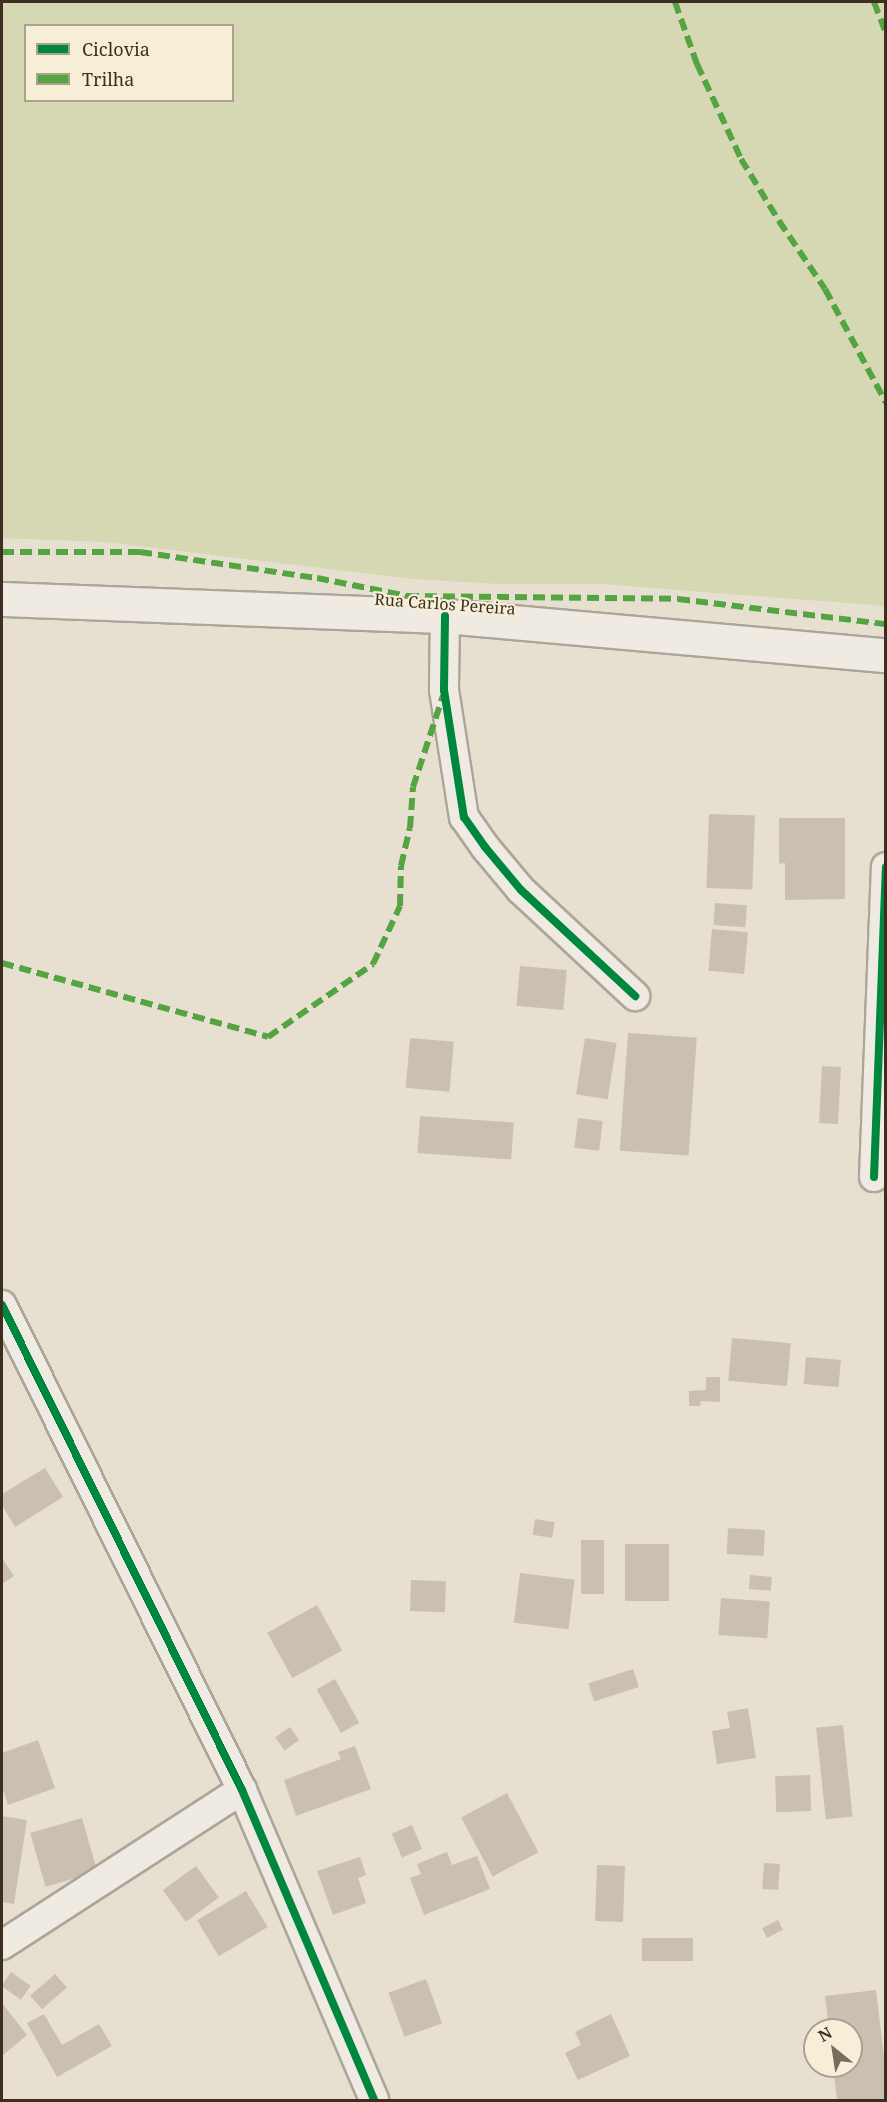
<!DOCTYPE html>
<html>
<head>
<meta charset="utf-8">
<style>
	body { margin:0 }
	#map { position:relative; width:887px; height:2102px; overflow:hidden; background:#e7e0d1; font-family:"Noto Serif",serif }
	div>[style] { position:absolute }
	.green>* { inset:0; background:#d6d7b3 }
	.building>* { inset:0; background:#cbbfb2; transform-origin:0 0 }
	.roads { filter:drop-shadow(2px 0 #ada599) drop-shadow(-2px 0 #ada599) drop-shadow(0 2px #ada599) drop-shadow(0 -2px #ada599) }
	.minor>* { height:28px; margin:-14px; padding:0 14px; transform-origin:14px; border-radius:14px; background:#efebe3 }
	.secondary>* { height:33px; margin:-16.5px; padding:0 16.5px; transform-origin:16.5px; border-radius:16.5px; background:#efebe3 }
	.quiet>* { height:6px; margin-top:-3px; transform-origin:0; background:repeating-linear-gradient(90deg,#54a441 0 12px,transparent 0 18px) }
	.cycleway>* { height:8px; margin:-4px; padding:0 4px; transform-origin:4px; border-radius:4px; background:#00873e }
	span { translate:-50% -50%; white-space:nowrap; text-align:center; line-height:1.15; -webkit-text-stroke:4.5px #f7eed8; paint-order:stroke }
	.street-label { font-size:16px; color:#3d2e20 }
	.frame { position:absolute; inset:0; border:3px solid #3d2e20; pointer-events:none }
	.legend { position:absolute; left:24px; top:24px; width:210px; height:78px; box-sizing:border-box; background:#f7eed8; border:2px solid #ada18e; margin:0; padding:8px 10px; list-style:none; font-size:18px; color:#3d2e20 }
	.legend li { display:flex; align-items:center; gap:12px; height:30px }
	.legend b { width:30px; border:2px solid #ada18e }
	.north { position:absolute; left:803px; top:2018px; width:60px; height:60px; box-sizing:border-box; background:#f7eed8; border:2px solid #ada18e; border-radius:50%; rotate:330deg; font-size:16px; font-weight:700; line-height:24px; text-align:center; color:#3d2e20 }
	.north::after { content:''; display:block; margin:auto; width:21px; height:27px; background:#786c5e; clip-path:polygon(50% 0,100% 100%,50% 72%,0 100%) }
</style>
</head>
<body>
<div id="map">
	<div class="green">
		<i style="clip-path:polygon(evenodd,2px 2px,885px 2px,885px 606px,601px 584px,498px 584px,413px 579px,105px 542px,2px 538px,2px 2px,26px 26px,232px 26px,232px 100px,26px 100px,26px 26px)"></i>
	</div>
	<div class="building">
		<i style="left:709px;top:814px;width:46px;height:74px;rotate:2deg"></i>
		<i style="clip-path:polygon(779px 818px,845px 818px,845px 899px,785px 900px,785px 863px,779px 864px)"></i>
		<i style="left:715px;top:903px;width:32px;height:22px;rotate:4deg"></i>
		<i style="left:712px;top:929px;width:36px;height:42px;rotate:5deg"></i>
		<i style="left:520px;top:966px;width:47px;height:40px;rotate:5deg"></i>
		<i style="left:628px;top:1033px;width:69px;height:118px;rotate:4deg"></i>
		<i style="left:410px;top:1038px;width:44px;height:50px;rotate:5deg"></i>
		<i style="left:585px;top:1038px;width:32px;height:57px;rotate:9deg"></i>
		<i style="left:822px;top:1066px;width:19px;height:57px;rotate:3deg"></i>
		<i style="left:420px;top:1116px;width:94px;height:37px;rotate:4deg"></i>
		<i style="left:578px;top:1118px;width:25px;height:30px;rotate:7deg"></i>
		<i style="left:732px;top:1338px;width:59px;height:43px;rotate:5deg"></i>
		<i style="left:806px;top:1357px;width:35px;height:27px;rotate:5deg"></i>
		<i style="clip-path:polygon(706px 1377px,720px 1377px,720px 1402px,701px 1401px,700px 1406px,689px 1406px,689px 1391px,706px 1390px)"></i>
		<i style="clip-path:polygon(45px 1468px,63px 1497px,15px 1527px,2px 1505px,2px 1494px)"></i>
		<i style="left:535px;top:1519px;width:20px;height:16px;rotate:9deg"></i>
		<i style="left:728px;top:1528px;width:37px;height:26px;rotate:3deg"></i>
		<i style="left:581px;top:1540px;width:23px;height:54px"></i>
		<i style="left:625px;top:1544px;width:44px;height:57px"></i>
		<i style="clip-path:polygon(2px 1558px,14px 1576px,2px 1584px)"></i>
		<i style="left:520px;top:1573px;width:55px;height:50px;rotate:7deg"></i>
		<i style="left:750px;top:1575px;width:22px;height:14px;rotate:5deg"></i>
		<i style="left:411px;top:1580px;width:35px;height:31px;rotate:2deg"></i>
		<i style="left:721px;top:1598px;width:49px;height:37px;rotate:4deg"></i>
		<i style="left:317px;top:1605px;width:52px;height:57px;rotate:61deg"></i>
		<i style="left:633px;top:1669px;width:19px;height:47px;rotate:72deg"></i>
		<i style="left:335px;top:1679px;width:50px;height:21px;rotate:61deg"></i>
		<i style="clip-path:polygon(748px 1708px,756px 1758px,717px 1764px,712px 1731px,730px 1728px,727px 1712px)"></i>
		<i style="left:843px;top:1725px;width:92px;height:27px;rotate:84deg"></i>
		<i style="left:290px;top:1727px;width:16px;height:18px;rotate:55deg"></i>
		<i style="clip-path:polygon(38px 1740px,55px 1788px,8px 1805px,2px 1787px,2px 1753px)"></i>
		<i style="clip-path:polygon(355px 1746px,371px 1789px,296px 1816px,284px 1780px,341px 1759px,338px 1752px)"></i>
		<i style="left:810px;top:1775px;width:36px;height:35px;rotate:88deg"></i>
		<i style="left:507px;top:1793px;width:67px;height:52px;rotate:62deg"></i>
		<i style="clip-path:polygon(2px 1816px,27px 1820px,14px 1904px,2px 1902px)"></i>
		<i style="left:82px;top:1818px;width:56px;height:54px;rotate:74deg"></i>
		<i style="left:412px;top:1825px;width:26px;height:22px;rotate:67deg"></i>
		<i style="clip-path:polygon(447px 1852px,452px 1865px,477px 1856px,490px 1889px,424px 1915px,410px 1878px,421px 1874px,417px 1864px)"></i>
		<i style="clip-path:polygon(360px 1857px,366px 1875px,358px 1878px,366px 1903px,333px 1915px,317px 1871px)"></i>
		<i style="left:764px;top:1863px;width:16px;height:26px;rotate:4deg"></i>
		<i style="left:597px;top:1865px;width:28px;height:56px;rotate:2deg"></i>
		<i style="left:196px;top:1866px;width:39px;height:41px;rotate:54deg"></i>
		<i style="left:246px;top:1891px;width:42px;height:57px;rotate:59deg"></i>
		<i style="left:778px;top:1920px;width:11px;height:18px;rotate:63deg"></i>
		<i style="left:642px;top:1938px;width:51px;height:23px"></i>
		<i style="left:11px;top:1972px;width:24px;height:17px;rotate:35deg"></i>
		<i style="left:55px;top:1974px;width:18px;height:33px;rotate:49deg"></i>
		<i style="left:426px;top:1979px;width:47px;height:40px;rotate:70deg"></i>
		<i style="clip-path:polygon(876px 1990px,886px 2073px,886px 2100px,837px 2100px,833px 2066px,851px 2066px,851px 2030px,829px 2030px,825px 1996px)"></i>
		<i style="clip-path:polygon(2px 2003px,27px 2035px,2px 2056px)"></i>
		<i style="clip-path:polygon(44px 2014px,62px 2045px,99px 2024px,112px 2046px,57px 2077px,27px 2023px)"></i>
		<i style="clip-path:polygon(611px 2014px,630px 2056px,578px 2080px,565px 2053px,581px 2045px,575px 2032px)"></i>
	</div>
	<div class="roads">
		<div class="minor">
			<i style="left:445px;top:616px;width:74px;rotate:90.8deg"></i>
			<i style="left:444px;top:690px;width:129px;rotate:81.1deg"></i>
			<i style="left:464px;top:817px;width:37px;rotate:55deg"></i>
			<i style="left:485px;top:847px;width:56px;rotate:50.1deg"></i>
			<i style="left:521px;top:890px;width:156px;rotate:42.9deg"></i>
			<i style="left:874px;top:1177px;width:310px;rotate:-87.8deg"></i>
			<i style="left:2px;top:1305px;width:541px;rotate:63.67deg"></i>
			<i style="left:242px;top:1790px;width:337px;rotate:66.9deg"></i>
			<i style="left:2px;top:1945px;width:286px;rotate:-32.9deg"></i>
		</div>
		<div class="secondary">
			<i style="left:2px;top:599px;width:443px;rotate:2.2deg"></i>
			<i style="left:445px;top:616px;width:443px;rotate:5.1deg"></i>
		</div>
	</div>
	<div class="quiet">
		<i style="left:675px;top:2px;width:66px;rotate:70.5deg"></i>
		<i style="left:697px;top:64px;width:105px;rotate:65.1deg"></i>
		<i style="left:741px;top:159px;width:73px;rotate:58.5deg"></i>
		<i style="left:779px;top:221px;width:82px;rotate:55.9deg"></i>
		<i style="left:825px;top:289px;width:129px;rotate:61.8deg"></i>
		<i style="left:874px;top:2px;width:34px;rotate:69deg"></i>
		<i style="left:2px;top:552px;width:138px"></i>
		<i style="left:140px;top:552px;width:179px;rotate:8.4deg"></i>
		<i style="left:317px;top:578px;width:92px;rotate:11.3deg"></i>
		<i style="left:407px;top:596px;width:271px;rotate:0.6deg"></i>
		<i style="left:678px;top:599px;width:209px;rotate:6.9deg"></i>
		<i style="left:2px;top:963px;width:276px;rotate:15.5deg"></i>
		<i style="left:268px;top:1037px;width:128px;rotate:-34.8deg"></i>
		<i style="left:373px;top:964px;width:64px;rotate:-65deg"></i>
		<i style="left:400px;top:906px;width:40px;rotate:-88.6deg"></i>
		<i style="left:401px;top:866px;width:39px;rotate:-77deg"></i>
		<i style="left:410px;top:828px;width:41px;rotate:-85.8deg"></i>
		<i style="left:413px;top:787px;width:96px;rotate:-71.8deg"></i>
	</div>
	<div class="cycleway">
		<i style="left:445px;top:616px;width:74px;rotate:90.8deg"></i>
		<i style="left:444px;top:690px;width:129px;rotate:81.1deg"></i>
		<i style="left:464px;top:817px;width:37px;rotate:55deg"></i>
		<i style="left:485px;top:847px;width:56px;rotate:50.1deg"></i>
		<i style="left:521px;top:890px;width:156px;rotate:42.9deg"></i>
		<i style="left:874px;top:1177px;width:310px;rotate:-87.8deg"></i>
		<i style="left:2px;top:1305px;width:541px;rotate:63.67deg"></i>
		<i style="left:242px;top:1790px;width:337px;rotate:66.9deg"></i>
	</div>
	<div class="street-label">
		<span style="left:445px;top:604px;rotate:4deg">Rua Carlos Pereira</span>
	</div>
	<div class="frame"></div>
	<ul class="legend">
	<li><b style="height:8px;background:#00873e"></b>Ciclovia</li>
	<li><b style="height:8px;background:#54a441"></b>Trilha</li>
	</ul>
	<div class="north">N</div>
</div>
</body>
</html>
